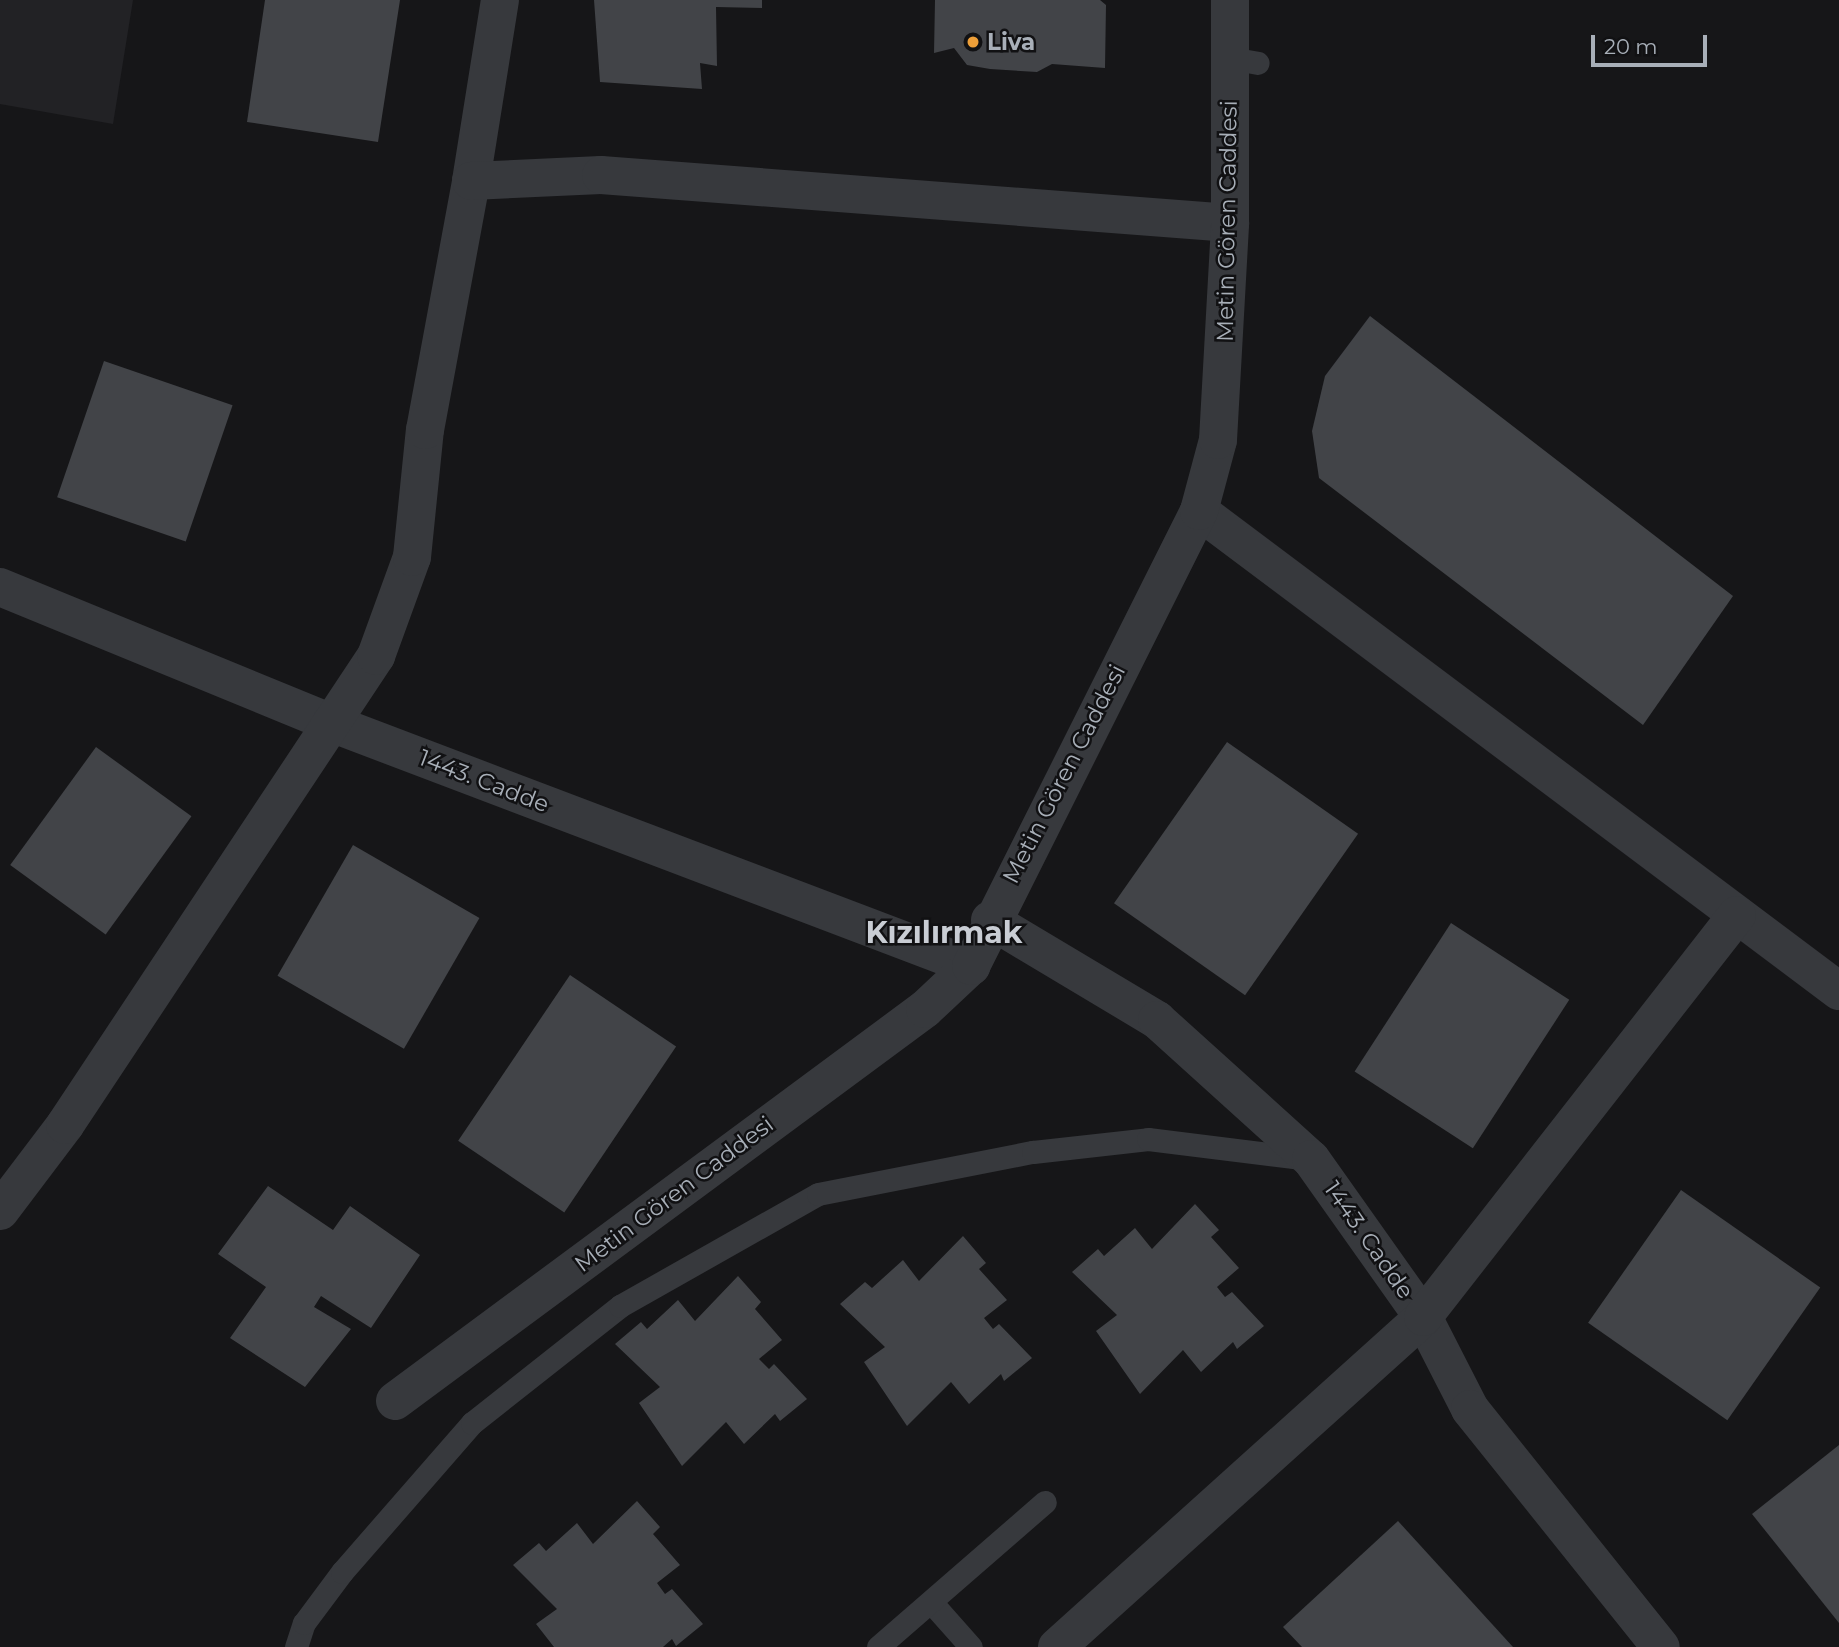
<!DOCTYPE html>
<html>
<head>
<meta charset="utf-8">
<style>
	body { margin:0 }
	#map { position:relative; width:1839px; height:1647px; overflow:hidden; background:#161618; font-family:Montserrat,sans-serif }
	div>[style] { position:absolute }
	.built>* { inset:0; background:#222225 }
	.building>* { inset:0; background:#424448; transform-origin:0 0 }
	.service>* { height:23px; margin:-11.5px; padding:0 11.5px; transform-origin:11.5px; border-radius:11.5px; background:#37393d }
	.minor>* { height:38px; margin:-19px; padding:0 19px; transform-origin:19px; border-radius:19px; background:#37393d }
	.dots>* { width:19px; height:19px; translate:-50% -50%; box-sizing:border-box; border:4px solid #111113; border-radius:50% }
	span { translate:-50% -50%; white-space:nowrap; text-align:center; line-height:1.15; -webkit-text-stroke:5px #111113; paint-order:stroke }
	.poi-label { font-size:23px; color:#a8afb8; font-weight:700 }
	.left { translate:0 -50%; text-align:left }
	.street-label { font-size:23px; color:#a8afb8 }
	.district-label { font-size:30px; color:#c9cdd4; font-weight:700 }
	.scale { position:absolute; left:1591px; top:35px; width:116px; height:32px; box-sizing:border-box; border:4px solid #a8afb8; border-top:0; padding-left:9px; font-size:21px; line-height:24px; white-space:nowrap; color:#a8afb8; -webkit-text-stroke:5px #111113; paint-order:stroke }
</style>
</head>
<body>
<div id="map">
	<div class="built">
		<i style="clip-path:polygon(0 0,133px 0,113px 124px,0 104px)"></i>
	</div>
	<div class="building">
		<i style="clip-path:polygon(265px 0,400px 0,378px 142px,247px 122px)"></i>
		<i style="clip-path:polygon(594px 0,762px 0,762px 8px,716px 7px,717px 66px,700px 63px,702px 89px,600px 82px)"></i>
		<i style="clip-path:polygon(935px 0,1100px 0,1106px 5px,1105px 68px,1052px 64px,1037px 72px,990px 69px,967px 65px,954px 48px,934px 53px)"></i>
		<i style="clip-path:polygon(1370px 316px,1733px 596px,1643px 725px,1319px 478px,1312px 431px,1325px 376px)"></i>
		<i style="left:104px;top:361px;width:136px;height:144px;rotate:19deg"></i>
		<i style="left:1227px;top:742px;width:160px;height:197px;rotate:35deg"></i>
		<i style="left:96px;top:747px;width:118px;height:146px;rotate:36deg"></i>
		<i style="left:353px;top:845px;width:146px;height:151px;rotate:30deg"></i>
		<i style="left:1451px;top:923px;width:141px;height:177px;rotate:33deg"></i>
		<i style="left:570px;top:975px;width:128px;height:200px;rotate:34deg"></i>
		<i style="clip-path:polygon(268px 1186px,333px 1230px,350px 1206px,420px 1255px,371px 1328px,321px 1296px,314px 1307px,351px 1329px,305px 1387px,230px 1338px,266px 1287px,218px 1254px)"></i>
		<i style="left:1681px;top:1190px;width:170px;height:162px;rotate:35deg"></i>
		<i style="clip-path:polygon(1195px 1204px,1219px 1230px,1211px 1237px,1239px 1268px,1217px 1287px,1225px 1297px,1232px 1292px,1264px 1326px,1237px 1349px,1233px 1342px,1201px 1372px,1183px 1350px,1140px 1394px,1096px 1331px,1117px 1315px,1072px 1272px,1098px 1249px,1104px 1256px,1135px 1228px,1152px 1249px)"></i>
		<i style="clip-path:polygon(963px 1236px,986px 1263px,979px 1269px,1007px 1300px,984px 1318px,993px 1329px,999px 1324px,1032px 1358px,1004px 1381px,1001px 1374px,969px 1404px,951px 1382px,907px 1426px,864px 1362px,885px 1347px,840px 1304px,865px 1282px,872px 1288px,903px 1260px,919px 1281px)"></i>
		<i style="clip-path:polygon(738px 1276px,761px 1302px,755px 1309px,782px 1340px,759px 1359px,769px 1369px,774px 1364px,807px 1399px,780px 1421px,775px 1414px,744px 1444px,726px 1422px,682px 1466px,639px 1403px,660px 1387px,615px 1344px,641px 1322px,647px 1329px,678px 1300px,695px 1321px)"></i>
		<i style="clip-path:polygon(1839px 1445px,1839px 1623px,1752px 1514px)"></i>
		<i style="clip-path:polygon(637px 1501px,660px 1527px,653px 1534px,680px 1565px,657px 1583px,665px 1594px,672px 1589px,703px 1624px,676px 1646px,672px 1639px,663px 1647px,554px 1647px,536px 1624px,557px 1609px,513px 1565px,539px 1543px,546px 1551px,577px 1523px,593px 1544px)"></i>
		<i style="clip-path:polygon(1398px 1521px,1513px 1647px,1302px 1647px,1283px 1627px)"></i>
	</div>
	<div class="service">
		<i style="left:1230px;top:58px;width:28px;rotate:10deg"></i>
		<i style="left:931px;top:1602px;width:60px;rotate:48.4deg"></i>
		<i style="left:296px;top:1647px;width:25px;rotate:-72deg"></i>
		<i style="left:304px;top:1623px;width:64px;rotate:-53.3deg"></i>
		<i style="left:342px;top:1572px;width:198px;rotate:-48.9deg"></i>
		<i style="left:472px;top:1423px;width:189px;rotate:-38.3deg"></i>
		<i style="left:620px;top:1306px;width:227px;rotate:-29.5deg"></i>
		<i style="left:818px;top:1194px;width:219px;rotate:-11.1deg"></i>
		<i style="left:1033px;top:1152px;width:116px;rotate:-6.4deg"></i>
		<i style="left:1148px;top:1139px;width:161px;rotate:7.1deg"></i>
		<i style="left:878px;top:1647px;width:221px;rotate:-41deg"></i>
	</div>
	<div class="minor">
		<i style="left:471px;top:181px;width:183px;rotate:-80.9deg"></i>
		<i style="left:1199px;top:511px;width:800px;rotate:36.87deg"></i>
		<i style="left:0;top:587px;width:358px;rotate:22.3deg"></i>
		<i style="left:331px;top:723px;width:685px;rotate:20.79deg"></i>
		<i style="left:990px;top:920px;width:195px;rotate:30.9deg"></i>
		<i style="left:1157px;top:1020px;width:207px;rotate:42.1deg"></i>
		<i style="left:1311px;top:1159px;width:194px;rotate:54.7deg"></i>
		<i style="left:1423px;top:1317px;width:103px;rotate:62.9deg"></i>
		<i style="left:1470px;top:1409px;width:305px;rotate:51.3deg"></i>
		<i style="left:0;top:1211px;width:108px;rotate:-52.9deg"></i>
		<i style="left:65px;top:1125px;width:563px;rotate:-56.45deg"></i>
		<i style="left:376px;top:656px;width:105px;rotate:-70deg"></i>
		<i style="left:412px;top:557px;width:128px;rotate:-84.2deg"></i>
		<i style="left:425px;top:430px;width:253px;rotate:-79.5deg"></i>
		<i style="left:471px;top:181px;width:130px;rotate:-2.6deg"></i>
		<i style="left:601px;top:175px;width:631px;rotate:4.36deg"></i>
		<i style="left:395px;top:1401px;width:659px;rotate:-36.49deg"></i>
		<i style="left:925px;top:1009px;width:63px;rotate:-43.1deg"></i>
		<i style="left:971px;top:966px;width:509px;rotate:-63.38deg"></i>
		<i style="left:1199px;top:511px;width:73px;rotate:-75deg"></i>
		<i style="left:1218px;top:440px;width:217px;rotate:-86.8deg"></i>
		<i style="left:1230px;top:223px;width:223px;rotate:-90deg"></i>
		<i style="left:1057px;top:1647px;width:493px;rotate:-42deg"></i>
		<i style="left:1423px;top:1317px;width:510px;rotate:-52.01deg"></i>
	</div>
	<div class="dots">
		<i style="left:973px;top:42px;background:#ed9f39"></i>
	</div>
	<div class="poi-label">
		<span class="left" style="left:987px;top:42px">Liva</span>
	</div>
	<div class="street-label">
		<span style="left:1227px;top:221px;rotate:-89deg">Metin Gören Caddesi</span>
		<span style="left:1064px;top:774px;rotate:-63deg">Metin Gören Caddesi</span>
		<span style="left:484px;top:781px;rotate:21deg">1443. Cadde</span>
		<span style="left:674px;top:1194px;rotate:-37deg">Metin Gören Caddesi</span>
		<span style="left:1369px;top:1240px;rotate:55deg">1443. Cadde</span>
	</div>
	<div class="district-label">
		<span style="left:944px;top:933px">Kızılırmak</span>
	</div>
	<div class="scale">20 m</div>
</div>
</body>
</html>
